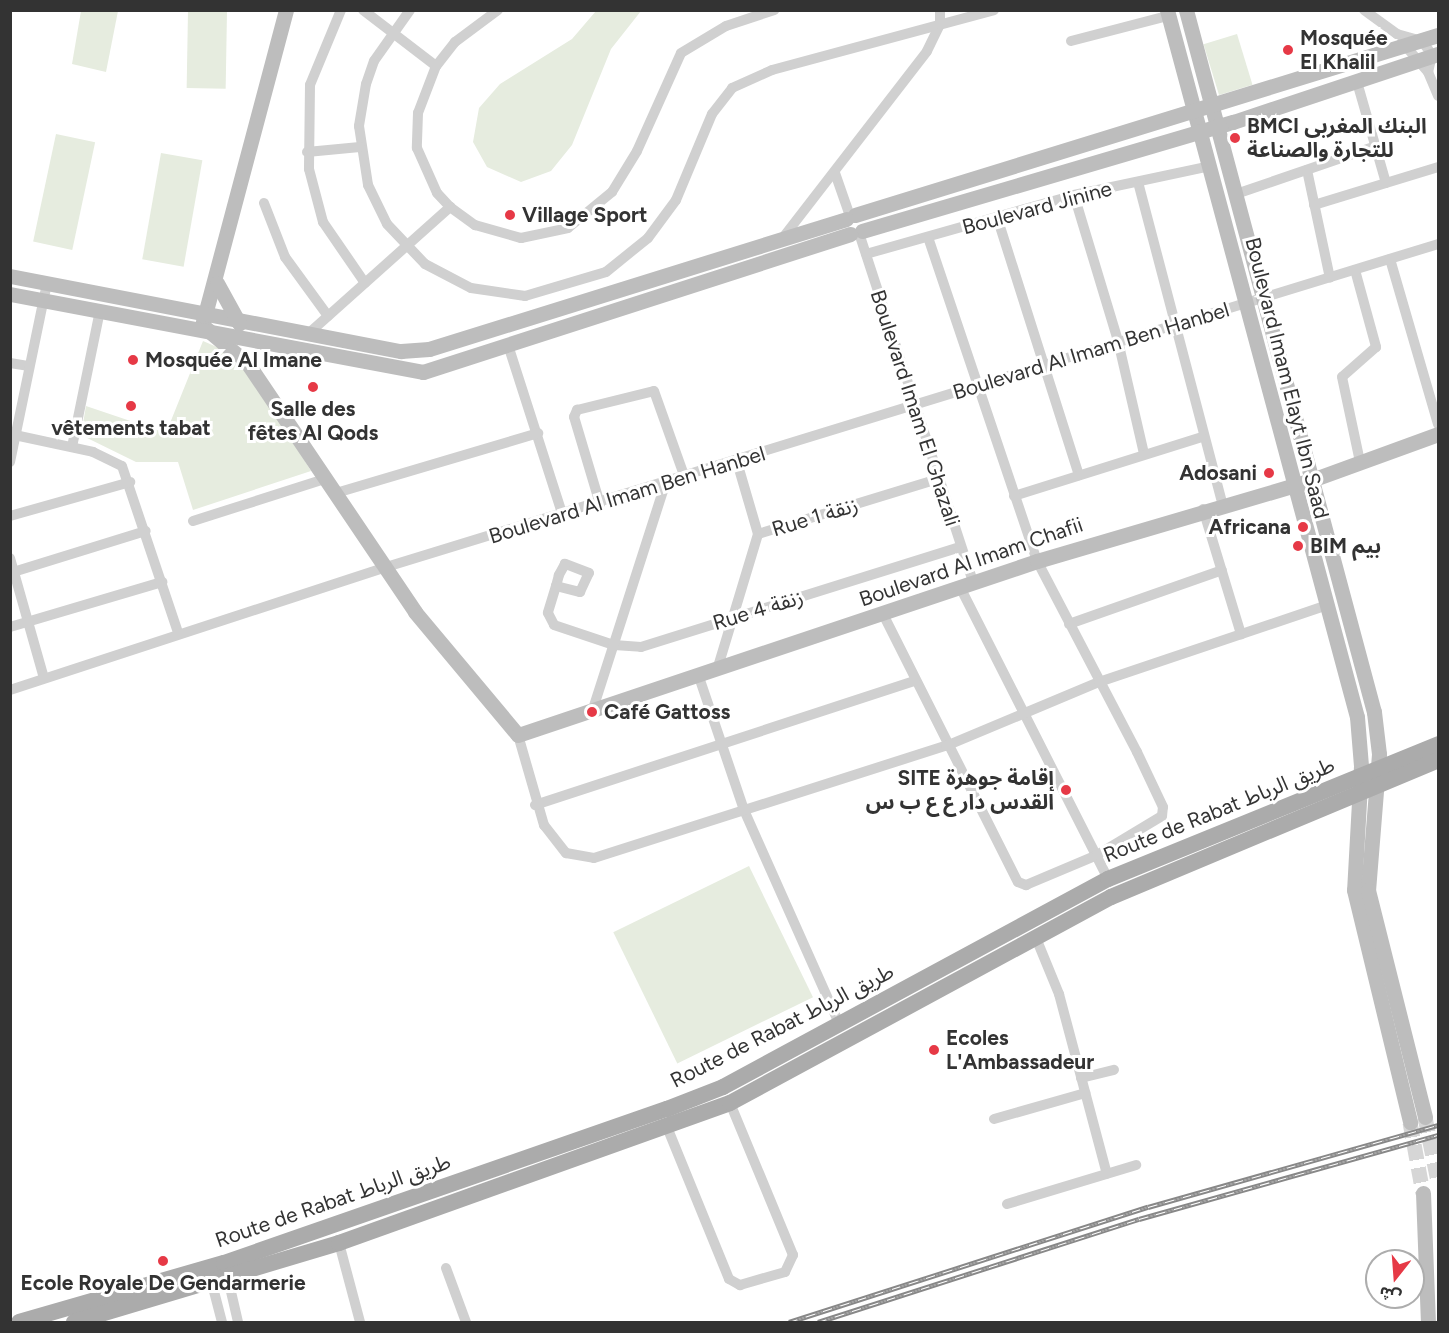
<!DOCTYPE html>
<html>
<head>
<meta charset="utf-8">
<style>
	body { margin:0 }
	#map { position:relative; width:1449px; height:1333px; overflow:hidden; background:#fff; font-family:Figtree,"Noto Sans Arabic",sans-serif }
	div>[style] { position:absolute }
	.green>* { inset:0; background:#e6ecdf; transform-origin:0 0 }
	.secondary-tunnel>* { height:15px; margin-top:-7.5px; transform-origin:0; background:repeating-linear-gradient(90deg,#d6d6d6 0 15px,transparent 0 23px) }
	.street>* { height:10px; margin:-5px; padding:0 5px; transform-origin:5px; border-radius:5px; background:#d0d0d0 }
	.secondary>* { height:15px; margin:-7.5px; padding:0 7.5px; transform-origin:7.5px; border-radius:7.5px; background:#bdbdbd }
	.primary>* { height:16px; margin:-8px; padding:0 8px; transform-origin:8px; border-radius:8px; background:#ababab }
	.rail>* { height:5px; margin-top:-2.5px; transform-origin:0; background:repeating-linear-gradient(90deg,#fff 0 9px,#888 0 18px); box-sizing:border-box; border-block:2px solid #888 }
	.dots>* { width:16px; height:16px; translate:-50% -50%; box-sizing:border-box; border:3px solid #fff; border-radius:50% }
	span { translate:-50% -50%; white-space:nowrap; text-align:center; line-height:1.15; -webkit-text-stroke:6px #fff; paint-order:stroke }
	.poi-label { font-size:21px; color:#333; font-weight:700 }
	.left { translate:0 -50%; text-align:left }
	.right { translate:-100% -50%; text-align:right }
	.street-label { font-size:21px; color:#333 }
	.frame { position:absolute; inset:0; border:12px solid #333; pointer-events:none }
	.north { position:absolute; left:1365px; top:1249px; width:60px; height:60px; box-sizing:border-box; background:#fff; border:2px solid #adadad; border-radius:50%; rotate:197deg; font-size:16px; font-weight:700; line-height:24px; text-align:center; color:#333 }
	.north::after { content:''; display:block; margin:auto; width:21px; height:27px; background:#e63946; clip-path:polygon(50% 0,100% 100%,50% 72%,0 100%) }
</style>
</head>
<body>
<div id="map">
	<div class="green">
		<i style="clip-path:polygon(81px 11px,118px 11px,106px 72px,72px 64px)"></i>
		<i style="left:188px;top:11px;width:39px;height:77px;rotate:1deg"></i>
		<i style="clip-path:polygon(596px 11px,641px 11px,611px 49px,572px 145px,551px 171px,521px 182px,487px 167px,473px 142px,479px 108px,500px 84px,572px 39px)"></i>
		<i style="left:1237px;top:34px;width:53px;height:35px;rotate:73deg"></i>
		<i style="left:56px;top:134px;width:40px;height:110px;rotate:12deg"></i>
		<i style="left:161px;top:153px;width:42px;height:108px;rotate:10deg"></i>
		<i style="clip-path:polygon(203px 341px,240px 357px,311px 471px,193px 510px,178px 462px,136px 462px,81px 435px,86px 406px,166px 433px)"></i>
		<i style="left:749px;top:866px;width:146px;height:151px;rotate:64deg"></i>
	</div>
	<div class="secondary-tunnel">
		<i style="left:1425px;top:1117px;width:65px;rotate:78.5deg"></i>
		<i style="left:1410px;top:1122px;width:72px;rotate:79.6deg"></i>
	</div>
	<div class="street">
		<i style="left:341px;top:10px;width:81px;rotate:112.5deg"></i>
		<i style="left:310px;top:85px;width:84px;rotate:90.7deg"></i>
		<i style="left:309px;top:169px;width:55px;rotate:75.2deg"></i>
		<i style="left:323px;top:222px;width:74px;rotate:55.5deg"></i>
		<i style="left:363px;top:10px;width:92px;rotate:37.5deg"></i>
		<i style="left:410px;top:10px;width:62px;rotate:125.2deg"></i>
		<i style="left:374px;top:61px;width:24px;rotate:109deg"></i>
		<i style="left:366px;top:84px;width:43px;rotate:99.5deg"></i>
		<i style="left:359px;top:126px;width:60px;rotate:81.3deg"></i>
		<i style="left:368px;top:185px;width:43px;rotate:64deg"></i>
		<i style="left:387px;top:224px;width:55px;rotate:46.5deg"></i>
		<i style="left:425px;top:264px;width:52px;rotate:27.6deg"></i>
		<i style="left:471px;top:288px;width:55px;rotate:8.4deg"></i>
		<i style="left:525px;top:296px;width:84px;rotate:-16.5deg"></i>
		<i style="left:606px;top:272px;width:54px;rotate:-39deg"></i>
		<i style="left:648px;top:238px;width:47px;rotate:-53.6deg"></i>
		<i style="left:676px;top:200px;width:93px;rotate:-67.3deg"></i>
		<i style="left:712px;top:114px;width:33px;rotate:-52deg"></i>
		<i style="left:732px;top:88px;width:44px;rotate:-24.2deg"></i>
		<i style="left:772px;top:70px;width:230px;rotate:-15.1deg"></i>
		<i style="left:498px;top:10px;width:54px;rotate:143.3deg"></i>
		<i style="left:455px;top:42px;width:31px;rotate:128deg"></i>
		<i style="left:436px;top:66px;width:50px;rotate:111deg"></i>
		<i style="left:418px;top:113px;width:35px;rotate:92deg"></i>
		<i style="left:417px;top:148px;width:49px;rotate:66deg"></i>
		<i style="left:437px;top:193px;width:19px;rotate:47deg"></i>
		<i style="left:450px;top:207px;width:31px;rotate:36deg"></i>
		<i style="left:475px;top:225px;width:48px;rotate:15.8deg"></i>
		<i style="left:521px;top:238px;width:48px;rotate:-12deg"></i>
		<i style="left:568px;top:228px;width:57px;rotate:-39.3deg"></i>
		<i style="left:612px;top:192px;width:48px;rotate:-58.6deg"></i>
		<i style="left:637px;top:151px;width:107px;rotate:-65.8deg"></i>
		<i style="left:681px;top:53px;width:52px;rotate:-31deg"></i>
		<i style="left:726px;top:26px;width:51px;rotate:-18.4deg"></i>
		<i style="left:1364px;top:10px;width:41px;rotate:36deg"></i>
		<i style="left:1397px;top:34px;width:26px;rotate:16deg"></i>
		<i style="left:1422px;top:41px;width:17px;rotate:54deg"></i>
		<i style="left:1432px;top:55px;width:17px;rotate:103deg"></i>
		<i style="left:1071px;top:41px;width:100px;rotate:-14.5deg"></i>
		<i style="left:1402px;top:42px;width:40px;rotate:49deg"></i>
		<i style="left:1428px;top:72px;width:26px;rotate:67deg"></i>
		<i style="left:1357px;top:82px;width:105px;rotate:74deg"></i>
		<i style="left:307px;top:152px;width:53px;rotate:-5.4deg"></i>
		<i style="left:1307px;top:170px;width:110px;rotate:78deg"></i>
		<i style="left:835px;top:173px;width:46px;rotate:70.8deg"></i>
		<i style="left:1138px;top:182px;width:331px;rotate:75.3deg"></i>
		<i style="left:1239px;top:193px;width:145px;rotate:-18.9deg"></i>
		<i style="left:1074px;top:195px;width:152px;rotate:73.2deg"></i>
		<i style="left:1118px;top:341px;width:116px;rotate:77deg"></i>
		<i style="left:264px;top:203px;width:58px;rotate:68.7deg"></i>
		<i style="left:285px;top:257px;width:73px;rotate:53.9deg"></i>
		<i style="left:1314px;top:205px;width:130px;rotate:-17deg"></i>
		<i style="left:997px;top:217px;width:271px;rotate:72.4deg"></i>
		<i style="left:859px;top:233px;width:367px;rotate:71.9deg"></i>
		<i style="left:785px;top:235px;width:232px;rotate:-52.3deg"></i>
		<i style="left:927px;top:51px;width:30px;rotate:-64deg"></i>
		<i style="left:940px;top:24px;width:14px;rotate:-90deg"></i>
		<i style="left:866px;top:254px;width:216px;rotate:-15.8deg"></i>
		<i style="left:1074px;top:195px;width:139px;rotate:-12deg"></i>
		<i style="left:1390px;top:259px;width:172px;rotate:73.8deg"></i>
		<i style="left:1355px;top:270px;width:80px;rotate:74.7deg"></i>
		<i style="left:1376px;top:347px;width:45px;rotate:138.6deg"></i>
		<i style="left:1342px;top:377px;width:87px;rotate:78deg"></i>
		<i style="left:308px;top:334px;width:191px;rotate:-41.8deg"></i>
		<i style="left:508px;top:345px;width:180px;rotate:72.2deg"></i>
		<i style="left:10px;top:363px;width:18px;rotate:9deg"></i>
		<i style="left:10px;top:434px;width:85px;rotate:12.2deg"></i>
		<i style="left:93px;top:452px;width:32px;rotate:26deg"></i>
		<i style="left:122px;top:466px;width:175px;rotate:71.4deg"></i>
		<i style="left:72px;top:447px;width:140px;rotate:-78.4deg"></i>
		<i style="left:10px;top:462px;width:183px;rotate:-78.3deg"></i>
		<i style="left:737px;top:462px;width:75px;rotate:73.7deg"></i>
		<i style="left:336px;top:493px;width:211px;rotate:-16.5deg"></i>
		<i style="left:1014px;top:496px;width:197px;rotate:-17.4deg"></i>
		<i style="left:600px;top:504px;width:91px;rotate:-106.6deg"></i>
		<i style="left:574px;top:417px;width:8px;rotate:-67deg"></i>
		<i style="left:577px;top:410px;width:79px;rotate:-13.9deg"></i>
		<i style="left:654px;top:391px;width:92px;rotate:70.4deg"></i>
		<i style="left:1203px;top:509px;width:131px;rotate:73.1deg"></i>
		<i style="left:10px;top:516px;width:125px;rotate:-15.8deg"></i>
		<i style="left:193px;top:521px;width:139px;rotate:-17.7deg"></i>
		<i style="left:10px;top:558px;width:125px;rotate:74.2deg"></i>
		<i style="left:10px;top:573px;width:142px;rotate:-17.2deg"></i>
		<i style="left:556px;top:586px;width:25px;rotate:14deg"></i>
		<i style="left:580px;top:592px;width:21px;rotate:-65deg"></i>
		<i style="left:589px;top:573px;width:26px;rotate:-159deg"></i>
		<i style="left:565px;top:564px;width:13px;rotate:119deg"></i>
		<i style="left:559px;top:575px;width:11px;rotate:105deg"></i>
		<i style="left:556px;top:586px;width:28px;rotate:107deg"></i>
		<i style="left:548px;top:613px;width:13px;rotate:63deg"></i>
		<i style="left:554px;top:625px;width:63px;rotate:18.4deg"></i>
		<i style="left:614px;top:645px;width:27px;rotate:4deg"></i>
		<i style="left:641px;top:647px;width:334px;rotate:-17.4deg"></i>
		<i style="left:960px;top:587px;width:327px;rotate:63.1deg"></i>
		<i style="left:883px;top:614px;width:300px;rotate:63.3deg"></i>
		<i style="left:1018px;top:882px;width:9px;rotate:21deg"></i>
		<i style="left:1026px;top:885px;width:77px;rotate:-22.9deg"></i>
		<i style="left:1097px;top:855px;width:76px;rotate:-31deg"></i>
		<i style="left:1162px;top:816px;width:9px;rotate:-84deg"></i>
		<i style="left:1163px;top:807px;width:61px;rotate:-115.3deg"></i>
		<i style="left:1137px;top:752px;width:216px;rotate:-117.6deg"></i>
		<i style="left:1037px;top:561px;width:341px;rotate:-108.6deg"></i>
		<i style="left:1069px;top:624px;width:162px;rotate:-19.4deg"></i>
		<i style="left:10px;top:627px;width:159px;rotate:-16.5deg"></i>
		<i style="left:717px;top:670px;width:142px;rotate:-73.2deg"></i>
		<i style="left:758px;top:534px;width:188px;rotate:-17deg"></i>
		<i style="left:699px;top:677px;width:140px;rotate:71.3deg"></i>
		<i style="left:744px;top:810px;width:233px;rotate:66deg"></i>
		<i style="left:10px;top:690px;width:392px;rotate:-18.1deg"></i>
		<i style="left:383px;top:568px;width:1104px;rotate:-17.07deg"></i>
		<i style="left:592px;top:712px;width:238px;rotate:-72.2deg"></i>
		<i style="left:518px;top:735px;width:94px;rotate:73.9deg"></i>
		<i style="left:544px;top:825px;width:36px;rotate:52deg"></i>
		<i style="left:566px;top:853px;width:28px;rotate:10deg"></i>
		<i style="left:594px;top:858px;width:369px;rotate:-17.7deg"></i>
		<i style="left:946px;top:746px;width:166px;rotate:-22.7deg"></i>
		<i style="left:1099px;top:682px;width:238px;rotate:-18.6deg"></i>
		<i style="left:535px;top:805px;width:399px;rotate:-18.1deg"></i>
		<i style="left:1036px;top:938px;width:61px;rotate:67.7deg"></i>
		<i style="left:1059px;top:994px;width:186px;rotate:75.1deg"></i>
		<i style="left:1081px;top:1078px;width:34px;rotate:-14deg"></i>
		<i style="left:994px;top:1119px;width:95px;rotate:-15.9deg"></i>
		<i style="left:667px;top:1127px;width:164px;rotate:67.8deg"></i>
		<i style="left:729px;top:1279px;width:13px;rotate:29deg"></i>
		<i style="left:740px;top:1285px;width:47px;rotate:-16.1deg"></i>
		<i style="left:785px;top:1272px;width:19px;rotate:-65deg"></i>
		<i style="left:793px;top:1255px;width:165px;rotate:-112.5deg"></i>
		<i style="left:1007px;top:1204px;width:135px;rotate:-16.8deg"></i>
		<i style="left:339px;top:1243px;width:82px;rotate:75.1deg"></i>
		<i style="left:446px;top:1268px;width:58px;rotate:69.7deg"></i>
		<i style="left:226px;top:1270px;width:53px;rotate:77deg"></i>
		<i style="left:210px;top:1276px;width:48px;rotate:75.4deg"></i>
	</div>
	<div class="secondary">
		<i style="left:286px;top:10px;width:326px;rotate:104.9deg"></i>
		<i style="left:202px;top:325px;width:60px;rotate:40.3deg"></i>
		<i style="left:248px;top:364px;width:299px;rotate:56deg"></i>
		<i style="left:415px;top:612px;width:160px;rotate:50.1deg"></i>
		<i style="left:518px;top:735px;width:547px;rotate:-18.53deg"></i>
		<i style="left:1037px;top:561px;width:284px;rotate:-16.4deg"></i>
		<i style="left:1309px;top:481px;width:137px;rotate:-20deg"></i>
		<i style="left:1167px;top:10px;width:732px;rotate:74.96deg"></i>
		<i style="left:1357px;top:717px;width:49px;rotate:85.3deg"></i>
		<i style="left:1361px;top:766px;width:124px;rotate:93.2deg"></i>
		<i style="left:1354px;top:890px;width:239px;rotate:76.4deg"></i>
		<i style="left:1186px;top:10px;width:727px;rotate:75.01deg"></i>
		<i style="left:1374px;top:712px;width:42px;rotate:83.2deg"></i>
		<i style="left:1379px;top:754px;width:136px;rotate:94.6deg"></i>
		<i style="left:1368px;top:890px;width:234px;rotate:75.9deg"></i>
		<i style="left:855px;top:215px;width:610px;rotate:-17.16deg"></i>
		<i style="left:862px;top:231px;width:387px;rotate:-16.4deg"></i>
		<i style="left:1233px;top:122px;width:216px;rotate:-18.4deg"></i>
		<i style="left:10px;top:276px;width:398px;rotate:10.9deg"></i>
		<i style="left:401px;top:351px;width:28px;rotate:-4deg"></i>
		<i style="left:429px;top:349px;width:437px;rotate:-17.3deg"></i>
		<i style="left:217px;top:283px;width:46px;rotate:61.2deg"></i>
		<i style="left:10px;top:294px;width:420px;rotate:10.7deg"></i>
		<i style="left:423px;top:372px;width:449px;rotate:-17.9deg"></i>
		<i style="left:1423px;top:1193px;width:129px;rotate:87.8deg"></i>
	</div>
	<div class="primary">
		<i style="left:19px;top:1322px;width:213px;rotate:-16.1deg"></i>
		<i style="left:224px;top:1263px;width:469px;rotate:-19.2deg"></i>
		<i style="left:667px;top:1109px;width:60px;rotate:-21.4deg"></i>
		<i style="left:723px;top:1087px;width:438px;rotate:-28.4deg"></i>
		<i style="left:1108px;top:879px;width:357px;rotate:-22.2deg"></i>
		<i style="left:74px;top:1322px;width:277px;rotate:-16.6deg"></i>
		<i style="left:339px;top:1243px;width:415px;rotate:-19.7deg"></i>
		<i style="left:730px;top:1103px;width:433px;rotate:-28.4deg"></i>
		<i style="left:1111px;top:897px;width:355px;rotate:-22.7deg"></i>
	</div>
	<div class="rail">
		<i style="left:789px;top:1322px;width:377px;rotate:-17.8deg"></i>
		<i style="left:1148px;top:1207px;width:301px;rotate:-15.8deg"></i>
		<i style="left:818px;top:1322px;width:337px;rotate:-17.8deg"></i>
		<i style="left:1139px;top:1219px;width:311px;rotate:-15.7deg"></i>
	</div>
	<div class="dots">
		<i style="left:1288px;top:50px;background:#e63946"></i>
		<i style="left:1235px;top:138px;background:#e63946"></i>
		<i style="left:510px;top:215px;background:#e63946"></i>
		<i style="left:133px;top:360px;background:#e63946"></i>
		<i style="left:313px;top:387px;background:#e63946"></i>
		<i style="left:131px;top:406px;background:#e63946"></i>
		<i style="left:1269px;top:473px;background:#e63946"></i>
		<i style="left:1303px;top:527px;background:#e63946"></i>
		<i style="left:1298px;top:546px;background:#e63946"></i>
		<i style="left:592px;top:712px;background:#e63946"></i>
		<i style="left:1066px;top:790px;background:#e63946"></i>
		<i style="left:934px;top:1050px;background:#e63946"></i>
		<i style="left:163px;top:1261px;background:#e63946"></i>
	</div>
	<div class="poi-label">
		<span class="left" style="left:1300px;top:50px">Mosquée<br>El Khalil</span>
		<span class="left" style="left:1247px;top:138px">BMCI البنك المغربي<br>للتجارة والصناعة</span>
		<span class="left" style="left:522px;top:215px">Village Sport</span>
		<span class="left" style="left:145px;top:360px">Mosquée Al Imane</span>
		<span style="left:313px;top:421px">Salle des<br>fêtes Al Qods</span>
		<span style="left:131px;top:428px">vêtements tabat</span>
		<span class="right" style="left:1257px;top:473px">Adosani</span>
		<span class="right" style="left:1291px;top:527px">Africana</span>
		<span class="left" style="left:1310px;top:546px">BIM بيم</span>
		<span class="left" style="left:604px;top:712px">Café Gattoss</span>
		<span class="right" style="left:1054px;top:790px">SITE إقامة جوهرة<br>القدس دار ع ع ب س</span>
		<span class="left" style="left:946px;top:1050px">Ecoles<br>L'Ambassadeur</span>
		<span style="left:163px;top:1283px">Ecole Royale De Gendarmerie</span>
	</div>
	<div class="street-label">
		<span style="left:1037px;top:208px;rotate:-15deg">Boulevard Jinine</span>
		<span style="left:1091px;top:351px;rotate:-17deg">Boulevard Al Imam Ben Hanbel</span>
		<span style="left:1287px;top:378px;rotate:76deg">Boulevard Imam Elayt Ibn Saad</span>
		<span style="left:915px;top:408px;rotate:72deg">Boulevard Imam El Ghazali</span>
		<span style="left:627px;top:495px;rotate:-17deg">Boulevard Al Imam Ben Hanbel</span>
		<span style="left:815px;top:517px;rotate:-17deg">Rue 1 زنقة</span>
		<span style="left:971px;top:562px;rotate:-19deg">Boulevard Al Imam Chafii</span>
		<span style="left:758px;top:610px;rotate:-17deg">Rue 4 زنقة</span>
		<span style="left:1219px;top:810px;rotate:-22deg">Route de Rabat طريق الرباط</span>
		<span style="left:782px;top:1026px;rotate:-27deg">Route de Rabat طريق الرباط</span>
		<span style="left:333px;top:1201px;rotate:-19deg">Route de Rabat طريق الرباط</span>
	</div>
	<div class="frame"></div>
	<div class="north">ش</div>
</div>
</body>
</html>
